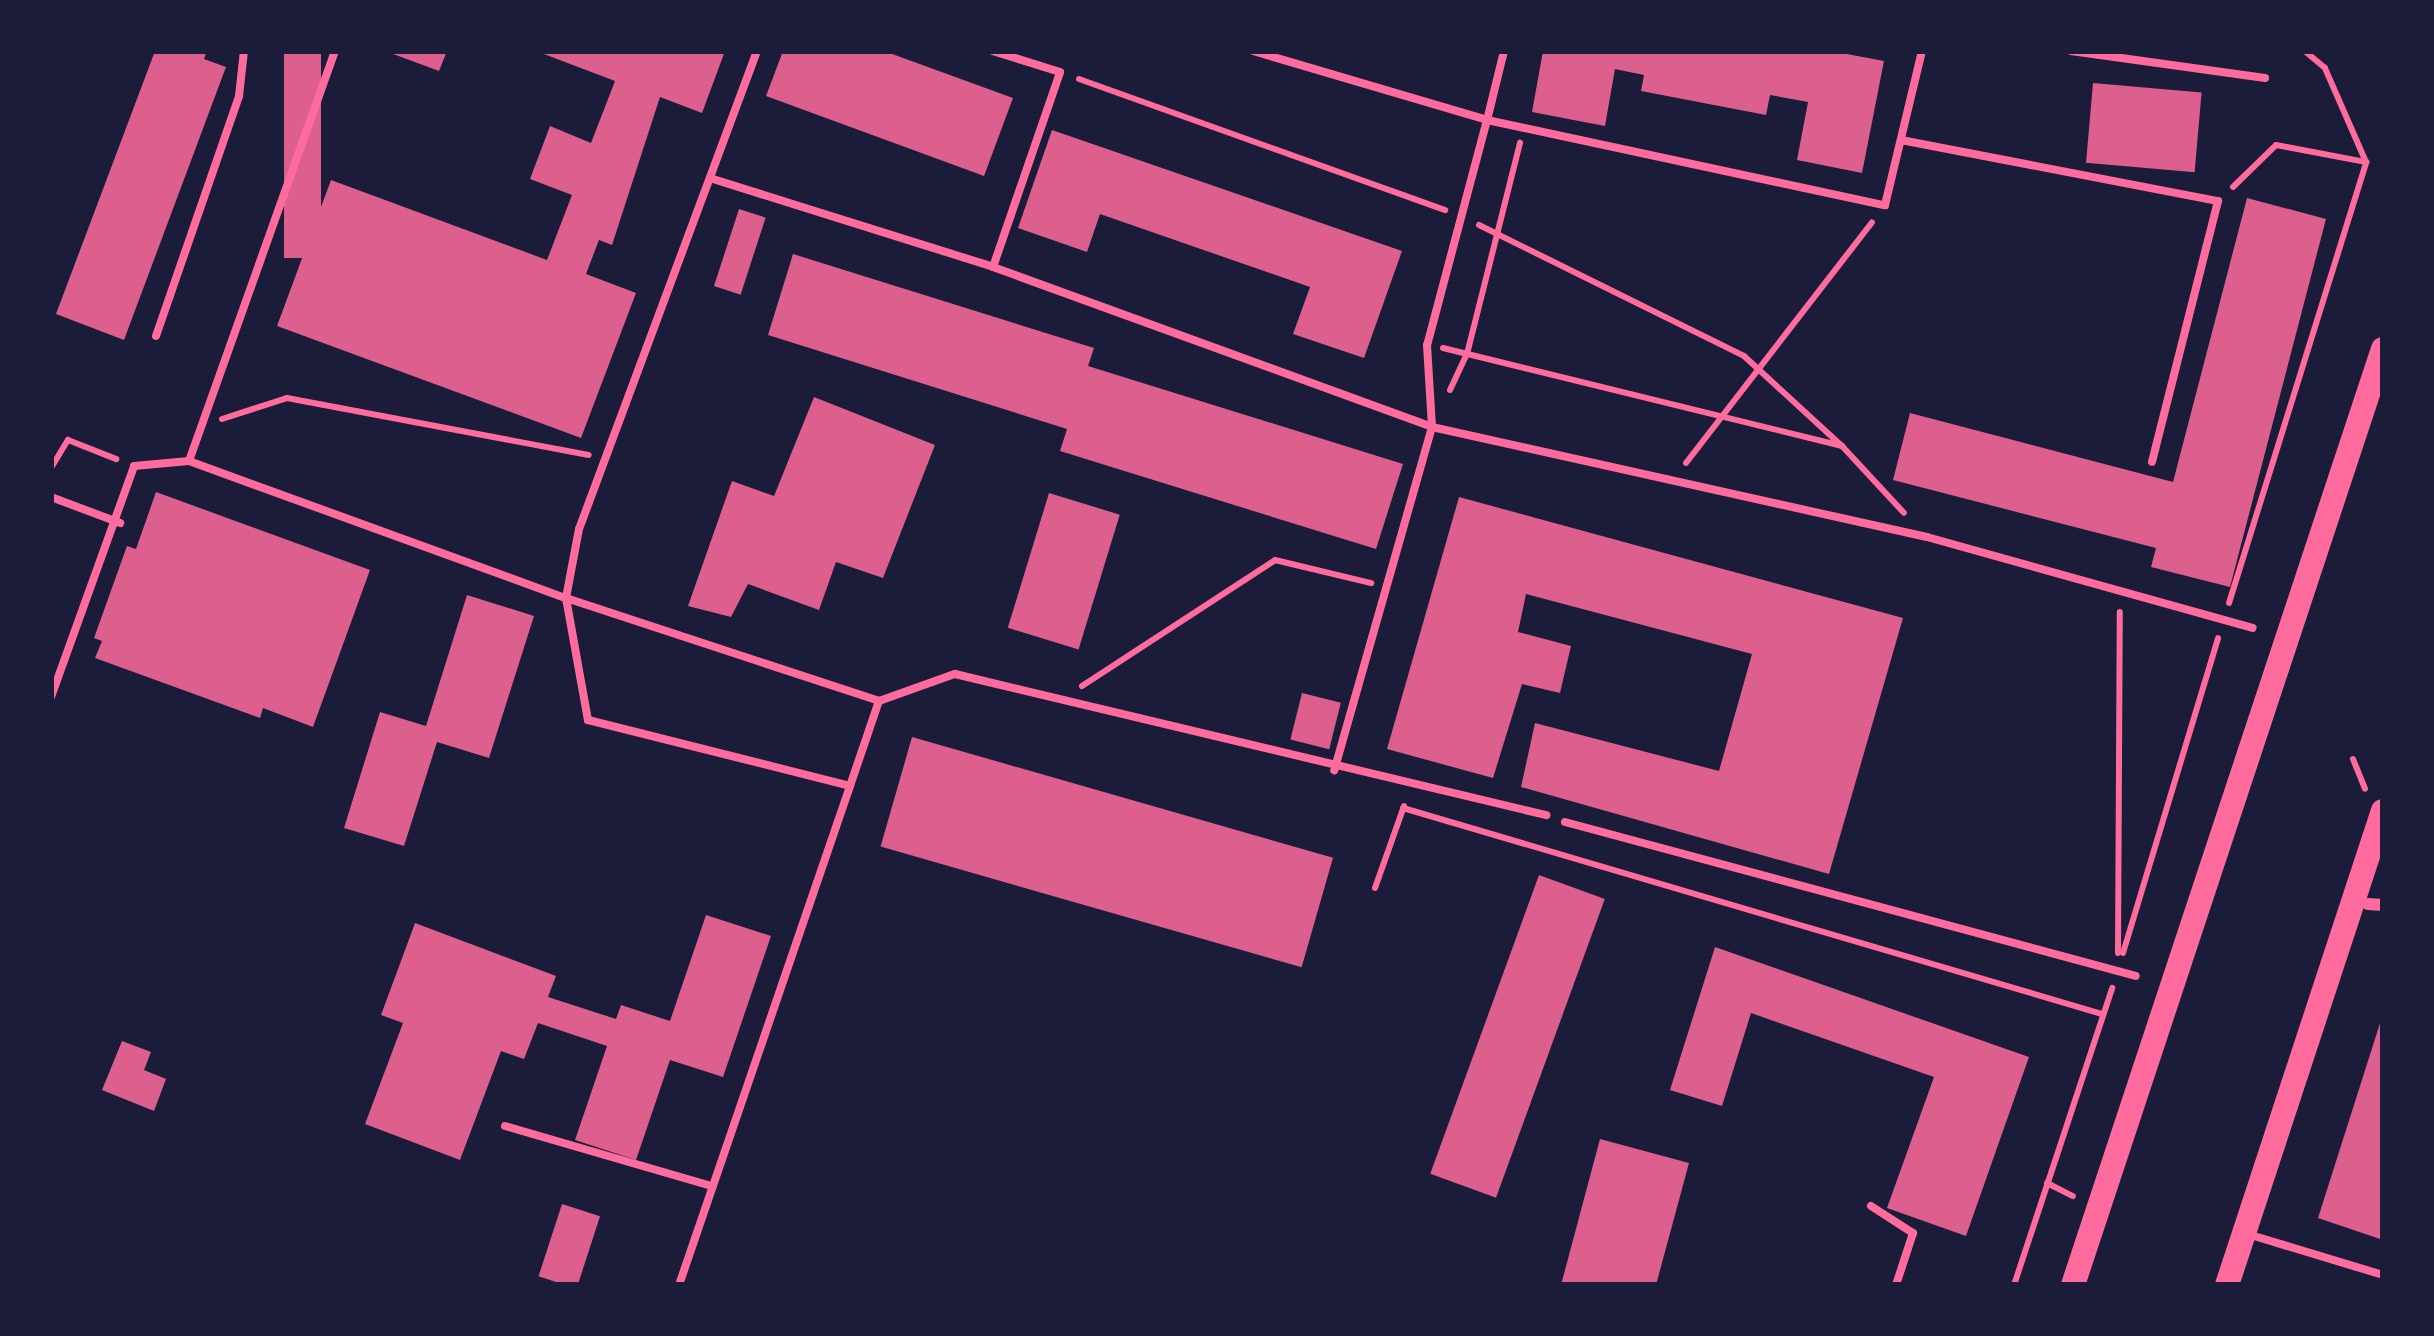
<!DOCTYPE html>
<html>
<head>
<meta charset="utf-8">
<style>
	body { margin:0 }
	#map { position:relative; width:2434px; height:1336px; overflow:hidden; background:#1b1b3a; font-family:"Sofia Sans Condensed",sans-serif }
	div>[style] { position:absolute }
	.building>* { inset:0; background:#dd5f8e; transform-origin:0 0 }
	.path>* { height:6px; margin:-3px; padding:0 3px; transform-origin:3px; border-radius:3px; background:#ff6b9d }
	.service>* { height:8px; margin:-4px; padding:0 4px; transform-origin:4px; border-radius:4px; background:#ff6b9d }
	.minor>* { height:12px; margin:-6px; padding:0 6px; transform-origin:6px; border-radius:6px; background:#ff6b9d }
	.primary>* { height:24px; margin:-12px; padding:0 12px; transform-origin:12px; border-radius:12px; background:#ff6b9d }
	span { translate:-50% -50%; white-space:nowrap; text-align:center; line-height:1.15; -webkit-text-stroke:12px #1b1b3a; paint-order:stroke }
	.frame { position:absolute; inset:0; border:54px solid #1b1b3a; pointer-events:none }
</style>
</head>
<body>
<div id="map">
	<div class="building">
		<i style="clip-path:polygon(155px 51px,207px 51px,204px 59px,226px 67px,124px 340px,56px 314px)"></i>
		<i style="left:284px;top:51px;width:37px;height:207px"></i>
		<i style="clip-path:polygon(385px 51px,447px 51px,439px 71px)"></i>
		<i style="clip-path:polygon(536px 51px,725px 51px,702px 113px,660px 97px,612px 245px,599px 240px,586px 274px,636px 293px,581px 438px,277px 326px,331px 180px,547px 260px,572px 195px,530px 179px,550px 126px,591px 143px,615px 81px)"></i>
		<i style="clip-path:polygon(783px 51px,884px 51px,1013px 98px,984px 176px,766px 96px)"></i>
		<i style="clip-path:polygon(1543px 51px,1831px 51px,1884px 61px,1862px 173px,1797px 160px,1808px 102px,1770px 95px,1766px 115px,1641px 91px,1644px 75px,1615px 69px,1605px 126px,1532px 112px)"></i>
		<i style="left:2093px;top:83px;width:109px;height:80px;rotate:5deg"></i>
		<i style="clip-path:polygon(1052px 130px,1402px 251px,1364px 358px,1293px 334px,1310px 287px,1100px 214px,1087px 252px,1018px 228px)"></i>
		<i style="clip-path:polygon(2247px 198px,2326px 219px,2230px 587px,2151px 567px,2156px 548px,1893px 480px,1910px 413px,2173px 482px)"></i>
		<i style="left:739px;top:209px;width:28px;height:81px;rotate:18deg"></i>
		<i style="clip-path:polygon(793px 254px,1094px 348px,1088px 366px,1403px 464px,1376px 549px,1060px 451px,1067px 429px,768px 335px)"></i>
		<i style="clip-path:polygon(814px 397px,935px 445px,883px 578px,836px 562px,819px 610px,748px 584px,731px 617px,688px 606px,732px 481px,774px 496px)"></i>
		<i style="clip-path:polygon(156px 492px,370px 570px,313px 727px,263px 708px,260px 718px,95px 658px,102px 641px,94px 638px,127px 546px,136px 549px)"></i>
		<i style="left:1049px;top:493px;width:74px;height:141px;rotate:17deg"></i>
		<i style="clip-path:polygon(1459px 497px,1903px 618px,1829px 874px,1521px 787px,1535px 723px,1719px 771px,1752px 654px,1526px 594px,1518px 632px,1571px 646px,1560px 693px,1522px 684px,1493px 778px,1387px 749px)"></i>
		<i style="clip-path:polygon(467px 595px,534px 616px,489px 758px,437px 742px,404px 846px,344px 828px,380px 712px,426px 726px)"></i>
		<i style="left:1302px;top:693px;width:40px;height:48px;rotate:14deg"></i>
		<i style="left:912px;top:737px;width:438px;height:114px;rotate:16deg"></i>
		<i style="left:1539px;top:875px;width:70px;height:318px;rotate:20deg"></i>
		<i style="clip-path:polygon(706px 915px,771px 936px,723px 1077px,670px 1060px,636px 1160px,575px 1140px,607px 1046px,538px 1023px,524px 1059px,501px 1051px,460px 1160px,365px 1124px,403px 1023px,381px 1015px,415px 923px,556px 976px,548px 997px,616px 1019px,621px 1005px,670px 1021px)"></i>
		<i style="clip-path:polygon(1715px 947px,2029px 1057px,1966px 1236px,1887px 1208px,1934px 1077px,1751px 1013px,1722px 1106px,1670px 1090px)"></i>
		<i style="clip-path:polygon(2381px 1020px,2383px 1020px,2383px 1240px,2318px 1218px)"></i>
		<i style="clip-path:polygon(122px 1041px,151px 1052px,144px 1070px,166px 1079px,154px 1111px,102px 1090px)"></i>
		<i style="clip-path:polygon(1600px 1139px,1689px 1163px,1656px 1285px,1561px 1285px)"></i>
		<i style="left:562px;top:1204px;width:40px;height:76px;rotate:18deg"></i>
	</div>
	<div class="path">
		<i style="left:1079px;top:79px;width:389px;rotate:19.7deg"></i>
		<i style="left:2233px;top:187px;width:60px;rotate:-44.3deg"></i>
		<i style="left:2276px;top:145px;width:92px;rotate:10.7deg"></i>
		<i style="left:1479px;top:225px;width:296px;rotate:26.3deg"></i>
		<i style="left:1744px;top:356px;width:133px;rotate:42.6deg"></i>
		<i style="left:1443px;top:348px;width:411px;rotate:13.8deg"></i>
		<i style="left:1842px;top:446px;width:91px;rotate:47.2deg"></i>
		<i style="left:1450px;top:390px;width:40px;rotate:-65deg"></i>
		<i style="left:1467px;top:354px;width:218px;rotate:-75.9deg"></i>
		<i style="left:222px;top:419px;width:68px;rotate:-17.9deg"></i>
		<i style="left:287px;top:398px;width:307px;rotate:10.7deg"></i>
		<i style="left:1686px;top:463px;width:304px;rotate:-52.3deg"></i>
		<i style="left:51px;top:468px;width:33px;rotate:-59deg"></i>
		<i style="left:68px;top:440px;width:52px;rotate:21.6deg"></i>
		<i style="left:2229px;top:603px;width:462px;rotate:-72.7deg"></i>
		<i style="left:2366px;top:162px;width:103px;rotate:-113.6deg"></i>
		<i style="left:2325px;top:68px;width:26px;rotate:-140deg"></i>
		<i style="left:1082px;top:686px;width:230px;rotate:-33.1deg"></i>
		<i style="left:1275px;top:560px;width:99px;rotate:13.5deg"></i>
		<i style="left:2353px;top:759px;width:32px;rotate:68deg"></i>
		<i style="left:1403px;top:808px;width:729px;rotate:16.42deg"></i>
		<i style="left:1375px;top:888px;width:87px;rotate:-70.5deg"></i>
		<i style="left:2118px;top:953px;width:341px;rotate:-89.7deg"></i>
		<i style="left:2123px;top:953px;width:329px;rotate:-73.2deg"></i>
		<i style="left:2047px;top:1183px;width:29px;rotate:27deg"></i>
		<i style="left:2014px;top:1285px;width:313px;rotate:-71.7deg"></i>
	</div>
	<div class="service">
		<i style="left:757px;top:51px;width:510px;rotate:110.42deg"></i>
		<i style="left:579px;top:529px;width:70px;rotate:100.7deg"></i>
		<i style="left:566px;top:598px;width:330px;rotate:18.2deg"></i>
		<i style="left:1253px;top:51px;width:244px;rotate:16.4deg"></i>
		<i style="left:1487px;top:120px;width:233px;rotate:104.9deg"></i>
		<i style="left:1427px;top:345px;width:82px;rotate:86.5deg"></i>
		<i style="left:1432px;top:427px;width:357px;rotate:105.9deg"></i>
		<i style="left:1504px;top:51px;width:71px;rotate:103.8deg"></i>
		<i style="left:1487px;top:120px;width:407px;rotate:12.1deg"></i>
		<i style="left:1885px;top:205px;width:158px;rotate:-76.5deg"></i>
		<i style="left:2071px;top:51px;width:196px;rotate:7.9deg"></i>
		<i style="left:1901px;top:140px;width:323px;rotate:10.9deg"></i>
		<i style="left:2218px;top:201px;width:269px;rotate:104.2deg"></i>
		<i style="left:713px;top:179px;width:294px;rotate:17.4deg"></i>
		<i style="left:993px;top:267px;width:467px;rotate:20deg"></i>
		<i style="left:1432px;top:427px;width:507px;rotate:12.53deg"></i>
		<i style="left:1927px;top:537px;width:338px;rotate:15.6deg"></i>
		<i style="left:993px;top:267px;width:206px;rotate:-71deg"></i>
		<i style="left:1060px;top:72px;width:70px;rotate:-162.6deg"></i>
		<i style="left:156px;top:336px;width:254px;rotate:-70.9deg"></i>
		<i style="left:239px;top:96px;width:45px;rotate:-83.7deg"></i>
		<i style="left:189px;top:461px;width:435px;rotate:-70.4deg"></i>
		<i style="left:51px;top:497px;width:74px;rotate:20.6deg"></i>
		<i style="left:51px;top:697px;width:245px;rotate:-70.2deg"></i>
		<i style="left:134px;top:466px;width:55px;rotate:-5.2deg"></i>
		<i style="left:189px;top:461px;width:401px;rotate:20deg"></i>
		<i style="left:566px;top:598px;width:124px;rotate:79.8deg"></i>
		<i style="left:588px;top:720px;width:270px;rotate:14.1deg"></i>
		<i style="left:850px;top:786px;width:90px;rotate:-71.2deg"></i>
		<i style="left:879px;top:701px;width:81px;rotate:-19.6deg"></i>
		<i style="left:955px;top:674px;width:608px;rotate:13.42deg"></i>
		<i style="left:1565px;top:822px;width:591px;rotate:15.09deg"></i>
		<i style="left:505px;top:1126px;width:215px;rotate:16.2deg"></i>
		<i style="left:1871px;top:1206px;width:50px;rotate:32.7deg"></i>
		<i style="left:1913px;top:1233px;width:55px;rotate:108.1deg"></i>
		<i style="left:2254px;top:1236px;width:135px;rotate:16.8deg"></i>
		<i style="left:679px;top:1285px;width:527px;rotate:-71.08deg"></i>
	</div>
	<div class="minor">
		<i style="left:2368px;top:904px;width:15px;rotate:4deg"></i>
	</div>
	<div class="primary">
		<i style="left:2073px;top:1285px;width:986px;rotate:-71.68deg"></i>
		<i style="left:2227px;top:1285px;width:499px;rotate:-71.8deg"></i>
	</div>
	<div class="frame"></div>
</div>
</body>
</html>
